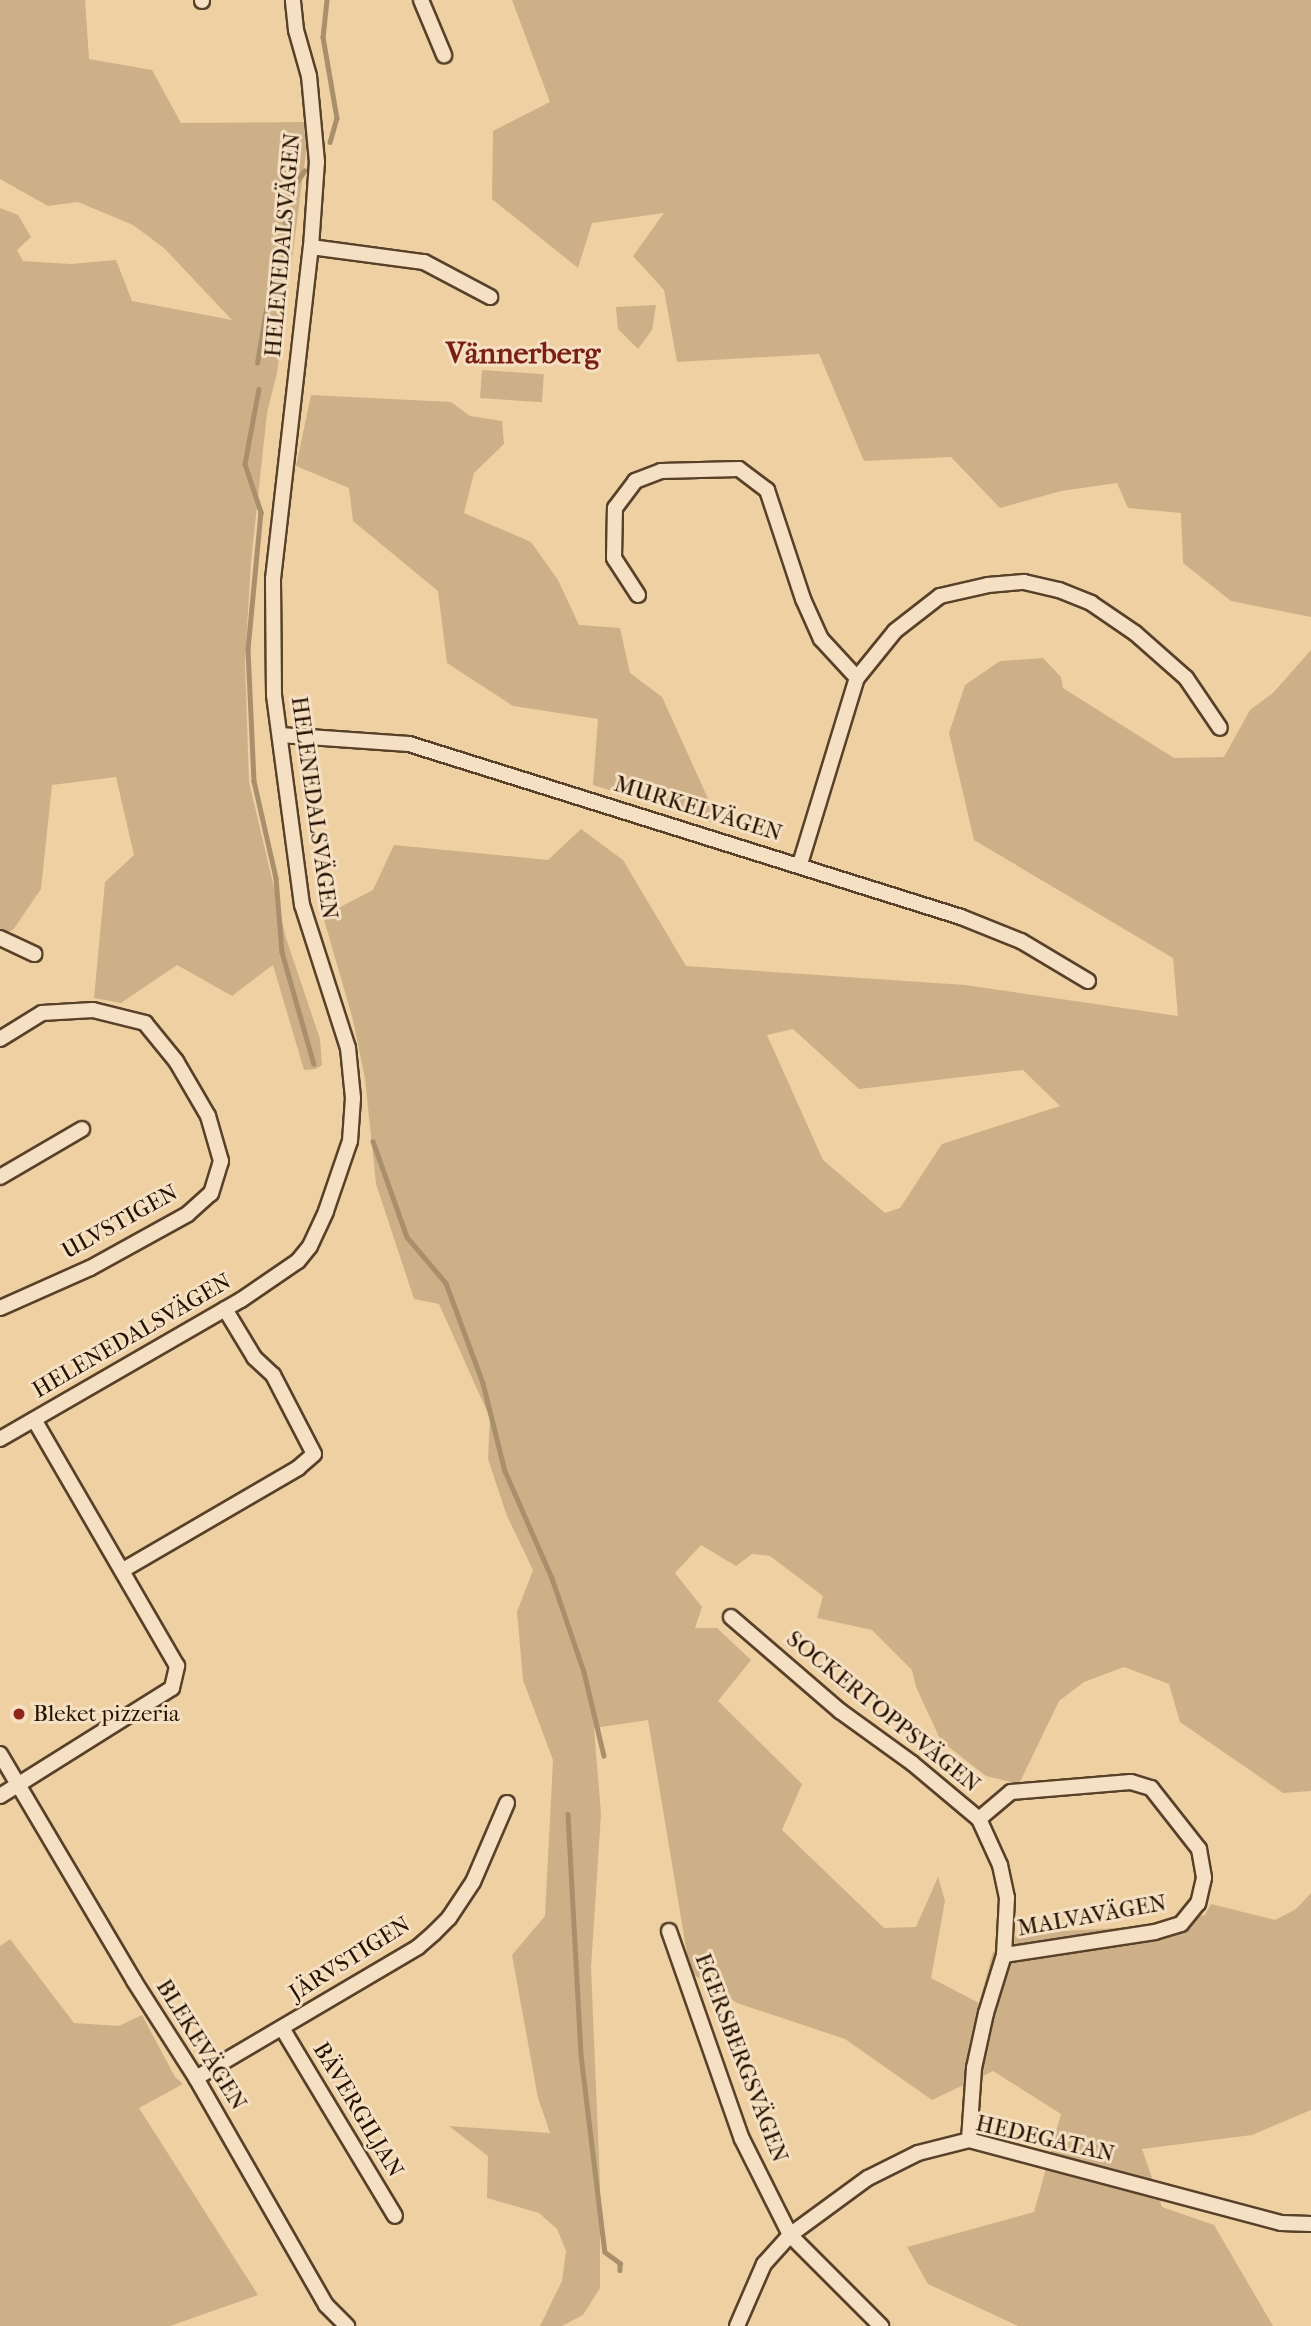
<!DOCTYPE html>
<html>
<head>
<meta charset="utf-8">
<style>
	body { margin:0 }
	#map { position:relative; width:1311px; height:2326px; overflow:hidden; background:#efd0a3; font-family:"IM FELL French Canon",serif }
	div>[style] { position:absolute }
	.green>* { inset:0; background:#cdb087; transform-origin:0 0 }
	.stream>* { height:4.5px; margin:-2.25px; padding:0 2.25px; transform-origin:2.25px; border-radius:2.25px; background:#aa8f6c }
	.roads { filter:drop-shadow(2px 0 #584129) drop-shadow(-2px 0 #584129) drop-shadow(0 2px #584129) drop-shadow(0 -2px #584129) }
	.minor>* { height:14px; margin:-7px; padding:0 7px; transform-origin:7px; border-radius:7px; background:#f5e0c3 }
	.dots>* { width:19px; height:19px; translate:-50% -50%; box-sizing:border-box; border:4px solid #f5e0c3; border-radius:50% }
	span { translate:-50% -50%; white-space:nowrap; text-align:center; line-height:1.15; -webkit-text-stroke:6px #f5e0c3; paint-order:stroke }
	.street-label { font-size:23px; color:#251100 }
	.poi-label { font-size:23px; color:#251100 }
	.left { translate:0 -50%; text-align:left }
	.district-label { font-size:30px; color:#7a1f14; font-weight:700 }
</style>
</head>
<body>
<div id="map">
	<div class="green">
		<i style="clip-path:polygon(0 0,85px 0,89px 59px,152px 70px,181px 123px,310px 122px,277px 373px,267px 413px,251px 562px,245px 661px,249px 782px,286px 938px,320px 1039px,322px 1065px,316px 1069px,304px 1070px,273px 965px,232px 996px,177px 965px,121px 1003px,94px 998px,105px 882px,134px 855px,116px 777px,52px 785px,41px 889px,13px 930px,0 934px,0 208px,18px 215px,31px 237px,17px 250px,23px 261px,71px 264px,116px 260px,132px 301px,232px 320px,164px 248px,133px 225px,78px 202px,48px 206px,0 179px)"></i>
		<i style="clip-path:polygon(512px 0,1311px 0,1311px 617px,1231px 601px,1183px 563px,1181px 513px,1128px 508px,1117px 483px,1061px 491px,1000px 508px,951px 457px,864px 461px,819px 354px,677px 362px,664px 290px,633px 256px,664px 213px,592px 223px,578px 268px,492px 199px,493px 131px,550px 102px)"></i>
		<i style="clip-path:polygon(656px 305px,652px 330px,638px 349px,618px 329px,616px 307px)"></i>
		<i style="left:482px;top:370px;width:62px;height:28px;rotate:4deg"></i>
		<i style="clip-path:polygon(311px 395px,451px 402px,470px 416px,502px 421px,504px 444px,474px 473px,464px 513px,531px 542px,558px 580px,579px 625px,620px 628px,630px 673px,662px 697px,720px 825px,593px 785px,598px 719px,513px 706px,447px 663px,438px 591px,353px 521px,349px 488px,296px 466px)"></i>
		<i style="clip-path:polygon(evenodd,1311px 650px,1311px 1791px,1283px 1793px,1180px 1722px,1169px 1684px,1124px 1667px,1084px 1682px,1059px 1701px,1019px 1784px,986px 1776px,941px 1741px,916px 1687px,912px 1670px,872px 1630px,817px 1618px,823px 1596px,770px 1556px,752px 1554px,736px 1566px,701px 1545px,675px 1573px,702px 1607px,695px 1628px,717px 1628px,751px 1660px,718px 1701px,802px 1784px,782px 1830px,884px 1928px,916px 1927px,938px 1877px,945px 1901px,931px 1978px,979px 2003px,993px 1952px,1017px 1934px,1147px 1926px,1205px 1915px,1211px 1904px,1275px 1920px,1296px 1909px,1311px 1893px,1311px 2110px,1252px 2135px,1142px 2149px,1162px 2207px,1214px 2225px,1273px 2326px,1018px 2326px,928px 2284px,907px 2247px,1034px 2212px,1061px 2114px,993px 2071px,932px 2100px,845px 2039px,737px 2003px,690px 1972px,648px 1720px,594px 1728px,601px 1814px,591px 1968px,600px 2183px,600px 2288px,583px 2315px,562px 2326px,540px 2326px,562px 2281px,566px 2251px,557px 2229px,539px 2213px,487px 2198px,488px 2156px,449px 2126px,550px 2133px,538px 2098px,512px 1955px,545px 1916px,553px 1760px,523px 1680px,517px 1612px,533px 1570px,507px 1516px,488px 1459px,490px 1418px,439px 1304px,414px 1299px,376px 1184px,365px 1079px,353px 1020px,323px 916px,373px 890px,394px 845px,548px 860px,581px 829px,623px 860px,686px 966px,965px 985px,1178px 1016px,1173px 958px,974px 840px,949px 733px,965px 685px,1000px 661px,1043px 658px,1061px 677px,1063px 688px,1174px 758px,1224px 757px,1250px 710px,1273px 693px,1311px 650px,793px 1029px,859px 1089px,1023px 1070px,1060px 1106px,942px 1144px,900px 1208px,885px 1213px,823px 1160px,767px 1035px,793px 1029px)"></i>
		<i style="clip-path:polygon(10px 1939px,74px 2023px,119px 2026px,142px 2015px,175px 2077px,183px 2084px,139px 2108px,258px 2295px,170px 2326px,0 2326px,0 1946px)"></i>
	</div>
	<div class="stream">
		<i style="left:327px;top:0;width:37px;rotate:96deg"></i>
		<i style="left:323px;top:37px;width:82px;rotate:80.2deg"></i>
		<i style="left:337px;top:118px;width:25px;rotate:106deg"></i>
		<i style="left:257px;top:363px;width:54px;rotate:-80.4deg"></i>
		<i style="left:266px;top:310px;width:59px;rotate:-72.2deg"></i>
		<i style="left:284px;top:254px;width:57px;rotate:-88deg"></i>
		<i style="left:286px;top:197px;width:32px;rotate:-55deg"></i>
		<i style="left:259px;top:389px;width:76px;rotate:100.6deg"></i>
		<i style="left:245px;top:464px;width:51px;rotate:71.6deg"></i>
		<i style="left:261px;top:512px;width:138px;rotate:95.4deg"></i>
		<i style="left:248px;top:649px;width:132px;rotate:87.4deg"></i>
		<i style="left:254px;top:781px;width:99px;rotate:77.2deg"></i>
		<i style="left:276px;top:878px;width:74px;rotate:85.4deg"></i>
		<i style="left:282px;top:952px;width:116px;rotate:74.1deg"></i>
		<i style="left:373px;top:1141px;width:102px;rotate:70.5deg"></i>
		<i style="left:407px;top:1237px;width:60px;rotate:49.7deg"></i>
		<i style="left:446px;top:1283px;width:107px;rotate:69.7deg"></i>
		<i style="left:483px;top:1383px;width:91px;rotate:76deg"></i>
		<i style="left:505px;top:1471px;width:117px;rotate:66.3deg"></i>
		<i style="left:552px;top:1578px;width:99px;rotate:71.2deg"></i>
		<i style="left:584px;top:1672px;width:86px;rotate:76.6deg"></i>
		<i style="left:568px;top:1814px;width:241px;rotate:86.9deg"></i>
		<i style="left:581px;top:2055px;width:198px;rotate:83.1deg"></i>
		<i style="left:605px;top:2252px;width:19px;rotate:36deg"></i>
		<i style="left:620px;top:2263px;width:7px;rotate:90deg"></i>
	</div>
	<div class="roads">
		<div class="minor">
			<i style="left:421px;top:0;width:60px;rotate:67.3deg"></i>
			<i style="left:202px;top:1px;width:1px;rotate:-90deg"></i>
			<i style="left:311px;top:247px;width:114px;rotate:7.6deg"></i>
			<i style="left:424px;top:262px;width:75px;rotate:27.9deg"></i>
			<i style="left:638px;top:595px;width:44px;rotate:-123deg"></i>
			<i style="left:614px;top:558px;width:50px;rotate:-88.9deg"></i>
			<i style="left:615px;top:508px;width:34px;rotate:-53deg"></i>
			<i style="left:635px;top:481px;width:28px;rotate:-21deg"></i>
			<i style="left:661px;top:471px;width:78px;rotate:-1.5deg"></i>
			<i style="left:739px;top:469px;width:35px;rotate:37deg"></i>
			<i style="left:767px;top:490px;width:115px;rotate:71.7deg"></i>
			<i style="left:803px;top:599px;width:44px;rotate:65.8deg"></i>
			<i style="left:821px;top:639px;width:53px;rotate:47.3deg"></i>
			<i style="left:280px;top:735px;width:129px;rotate:4deg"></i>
			<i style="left:409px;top:744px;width:578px;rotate:17.4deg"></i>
			<i style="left:961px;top:917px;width:65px;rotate:21.8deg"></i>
			<i style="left:1021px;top:941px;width:78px;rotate:30.8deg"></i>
			<i style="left:800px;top:864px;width:195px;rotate:-73deg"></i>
			<i style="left:857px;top:678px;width:60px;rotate:-51deg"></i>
			<i style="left:895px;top:631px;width:57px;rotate:-37.9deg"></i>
			<i style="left:940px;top:596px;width:49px;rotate:-12.9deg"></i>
			<i style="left:988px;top:585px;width:36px;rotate:-5deg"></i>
			<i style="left:1024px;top:582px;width:36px;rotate:13deg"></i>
			<i style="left:1059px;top:590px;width:35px;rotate:22deg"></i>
			<i style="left:1091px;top:603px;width:53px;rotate:34.3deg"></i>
			<i style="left:1135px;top:633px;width:68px;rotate:41.4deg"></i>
			<i style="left:1186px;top:678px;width:60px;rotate:55.8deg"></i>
			<i style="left:0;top:938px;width:38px;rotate:25deg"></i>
			<i style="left:0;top:1039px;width:49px;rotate:-31.8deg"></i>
			<i style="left:42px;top:1013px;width:51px;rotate:-3.4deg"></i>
			<i style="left:93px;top:1010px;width:54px;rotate:14deg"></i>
			<i style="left:145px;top:1023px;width:49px;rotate:50.8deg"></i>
			<i style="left:176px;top:1061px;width:64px;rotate:59.8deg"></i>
			<i style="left:208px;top:1116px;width:47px;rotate:73.9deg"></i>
			<i style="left:221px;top:1161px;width:34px;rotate:107deg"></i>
			<i style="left:211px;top:1193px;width:31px;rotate:138deg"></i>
			<i style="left:188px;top:1214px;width:112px;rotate:151.1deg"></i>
			<i style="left:90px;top:1268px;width:98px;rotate:156deg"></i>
			<i style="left:0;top:1177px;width:95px;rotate:-30.3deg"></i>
			<i style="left:0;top:1439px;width:278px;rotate:-30deg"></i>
			<i style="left:241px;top:1300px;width:69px;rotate:-34.4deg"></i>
			<i style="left:298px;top:1261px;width:19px;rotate:-51deg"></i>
			<i style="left:310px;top:1246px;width:38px;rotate:-65deg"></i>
			<i style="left:326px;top:1211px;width:74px;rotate:-71.1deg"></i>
			<i style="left:350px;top:1141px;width:43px;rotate:-86deg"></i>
			<i style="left:353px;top:1098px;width:50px;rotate:-95.7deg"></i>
			<i style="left:348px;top:1048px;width:150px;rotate:-107.8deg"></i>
			<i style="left:302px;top:905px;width:212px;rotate:-97.6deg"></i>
			<i style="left:274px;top:695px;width:116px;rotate:-90.5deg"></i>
			<i style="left:273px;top:579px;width:334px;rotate:-83.5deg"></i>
			<i style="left:311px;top:247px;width:85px;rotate:-86deg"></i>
			<i style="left:317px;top:162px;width:86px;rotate:-95.3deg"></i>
			<i style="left:309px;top:76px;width:48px;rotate:-105.8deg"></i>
			<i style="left:296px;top:30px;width:30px;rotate:-96deg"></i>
			<i style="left:123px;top:1570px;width:203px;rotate:-30.2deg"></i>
			<i style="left:298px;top:1468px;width:21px;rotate:-41deg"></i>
			<i style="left:314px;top:1454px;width:89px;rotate:-117.4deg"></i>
			<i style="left:273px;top:1375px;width:26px;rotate:-137deg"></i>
			<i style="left:254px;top:1357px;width:56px;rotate:-121.1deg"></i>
			<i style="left:731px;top:1617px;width:144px;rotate:40.8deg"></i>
			<i style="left:840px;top:1711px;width:89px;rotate:35.8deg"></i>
			<i style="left:912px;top:1763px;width:87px;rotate:39.9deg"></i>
			<i style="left:979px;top:1819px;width:51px;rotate:65.5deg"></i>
			<i style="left:1000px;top:1865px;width:34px;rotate:78deg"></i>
			<i style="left:1007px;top:1898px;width:57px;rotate:93deg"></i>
			<i style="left:1004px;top:1955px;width:61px;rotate:107.2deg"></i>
			<i style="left:986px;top:2013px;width:56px;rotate:102.3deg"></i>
			<i style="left:974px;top:2068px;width:72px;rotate:94deg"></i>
			<i style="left:0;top:1754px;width:264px;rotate:59.4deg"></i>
			<i style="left:134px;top:1981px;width:115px;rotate:57.4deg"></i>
			<i style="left:196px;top:2078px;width:262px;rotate:60.2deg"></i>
			<i style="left:326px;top:2305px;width:30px;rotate:45deg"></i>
			<i style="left:0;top:1796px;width:203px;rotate:-32.1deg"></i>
			<i style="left:172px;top:1688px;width:23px;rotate:-77deg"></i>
			<i style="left:177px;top:1666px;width:285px;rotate:-120.1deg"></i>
			<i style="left:979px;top:1819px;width:42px;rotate:-40.2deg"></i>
			<i style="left:1011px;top:1792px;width:120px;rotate:-4.8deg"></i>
			<i style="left:1131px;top:1782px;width:21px;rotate:17deg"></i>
			<i style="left:1151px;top:1788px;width:78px;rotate:51.8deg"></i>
			<i style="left:1199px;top:1849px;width:29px;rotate:80deg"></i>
			<i style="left:1204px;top:1878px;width:26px;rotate:103deg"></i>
			<i style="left:1198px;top:1903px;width:27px;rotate:129deg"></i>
			<i style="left:1181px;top:1924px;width:27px;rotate:163deg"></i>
			<i style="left:1155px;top:1932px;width:153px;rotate:171.3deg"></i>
			<i style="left:669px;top:1931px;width:220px;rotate:70.7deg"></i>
			<i style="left:742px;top:2139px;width:107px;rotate:63.4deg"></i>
			<i style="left:790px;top:2235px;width:129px;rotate:45deg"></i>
			<i style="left:282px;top:2028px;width:219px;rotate:59deg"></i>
			<i style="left:196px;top:2078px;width:258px;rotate:-30.5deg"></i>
			<i style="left:418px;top:1947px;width:21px;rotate:-41deg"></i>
			<i style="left:434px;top:1933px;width:21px;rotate:-45deg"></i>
			<i style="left:449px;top:1918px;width:43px;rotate:-56.3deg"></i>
			<i style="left:473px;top:1882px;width:86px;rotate:-66.7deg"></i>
			<i style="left:737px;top:2326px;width:68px;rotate:-66.5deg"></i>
			<i style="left:764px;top:2264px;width:39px;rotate:-48deg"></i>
			<i style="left:790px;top:2235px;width:97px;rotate:-36.2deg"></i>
			<i style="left:868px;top:2178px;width:56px;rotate:-26.6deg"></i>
			<i style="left:918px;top:2153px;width:53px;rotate:-14.3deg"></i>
			<i style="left:969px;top:2140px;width:323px;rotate:14.9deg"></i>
			<i style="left:1281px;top:2223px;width:30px;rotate:2deg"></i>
		</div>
	</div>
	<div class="dots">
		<i style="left:19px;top:1714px;background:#8f2418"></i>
	</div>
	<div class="street-label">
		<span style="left:283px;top:245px;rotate:-85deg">HELENEDALSVÄGEN</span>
		<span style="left:314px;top:808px;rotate:82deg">HELENEDALSVÄGEN</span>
		<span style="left:698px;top:809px;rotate:17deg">MURKELVÄGEN</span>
		<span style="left:120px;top:1222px;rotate:-29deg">ULVSTIGEN</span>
		<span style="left:132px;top:1336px;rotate:-30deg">HELENEDALSVÄGEN</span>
		<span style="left:883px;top:1712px;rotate:39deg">SOCKERTOPPSVÄGEN</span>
		<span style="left:1092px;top:1916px;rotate:-10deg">MALVAVÄGEN</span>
		<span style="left:350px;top:1959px;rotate:-32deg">JÄRVSTIGEN</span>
		<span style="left:201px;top:2045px;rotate:58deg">BLEKEVÄGEN</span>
		<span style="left:741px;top:2058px;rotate:69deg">EGERSBERGSVÄGEN</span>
		<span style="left:358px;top:2110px;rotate:59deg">BÄVERGILJAN</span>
		<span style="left:1045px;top:2139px;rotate:13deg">HEDEGATAN</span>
	</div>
	<div class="poi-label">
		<span class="left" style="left:33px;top:1714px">Bleket pizzeria</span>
	</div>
	<div class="district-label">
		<span style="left:523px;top:354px">Vännerberg</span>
	</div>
</div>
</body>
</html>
